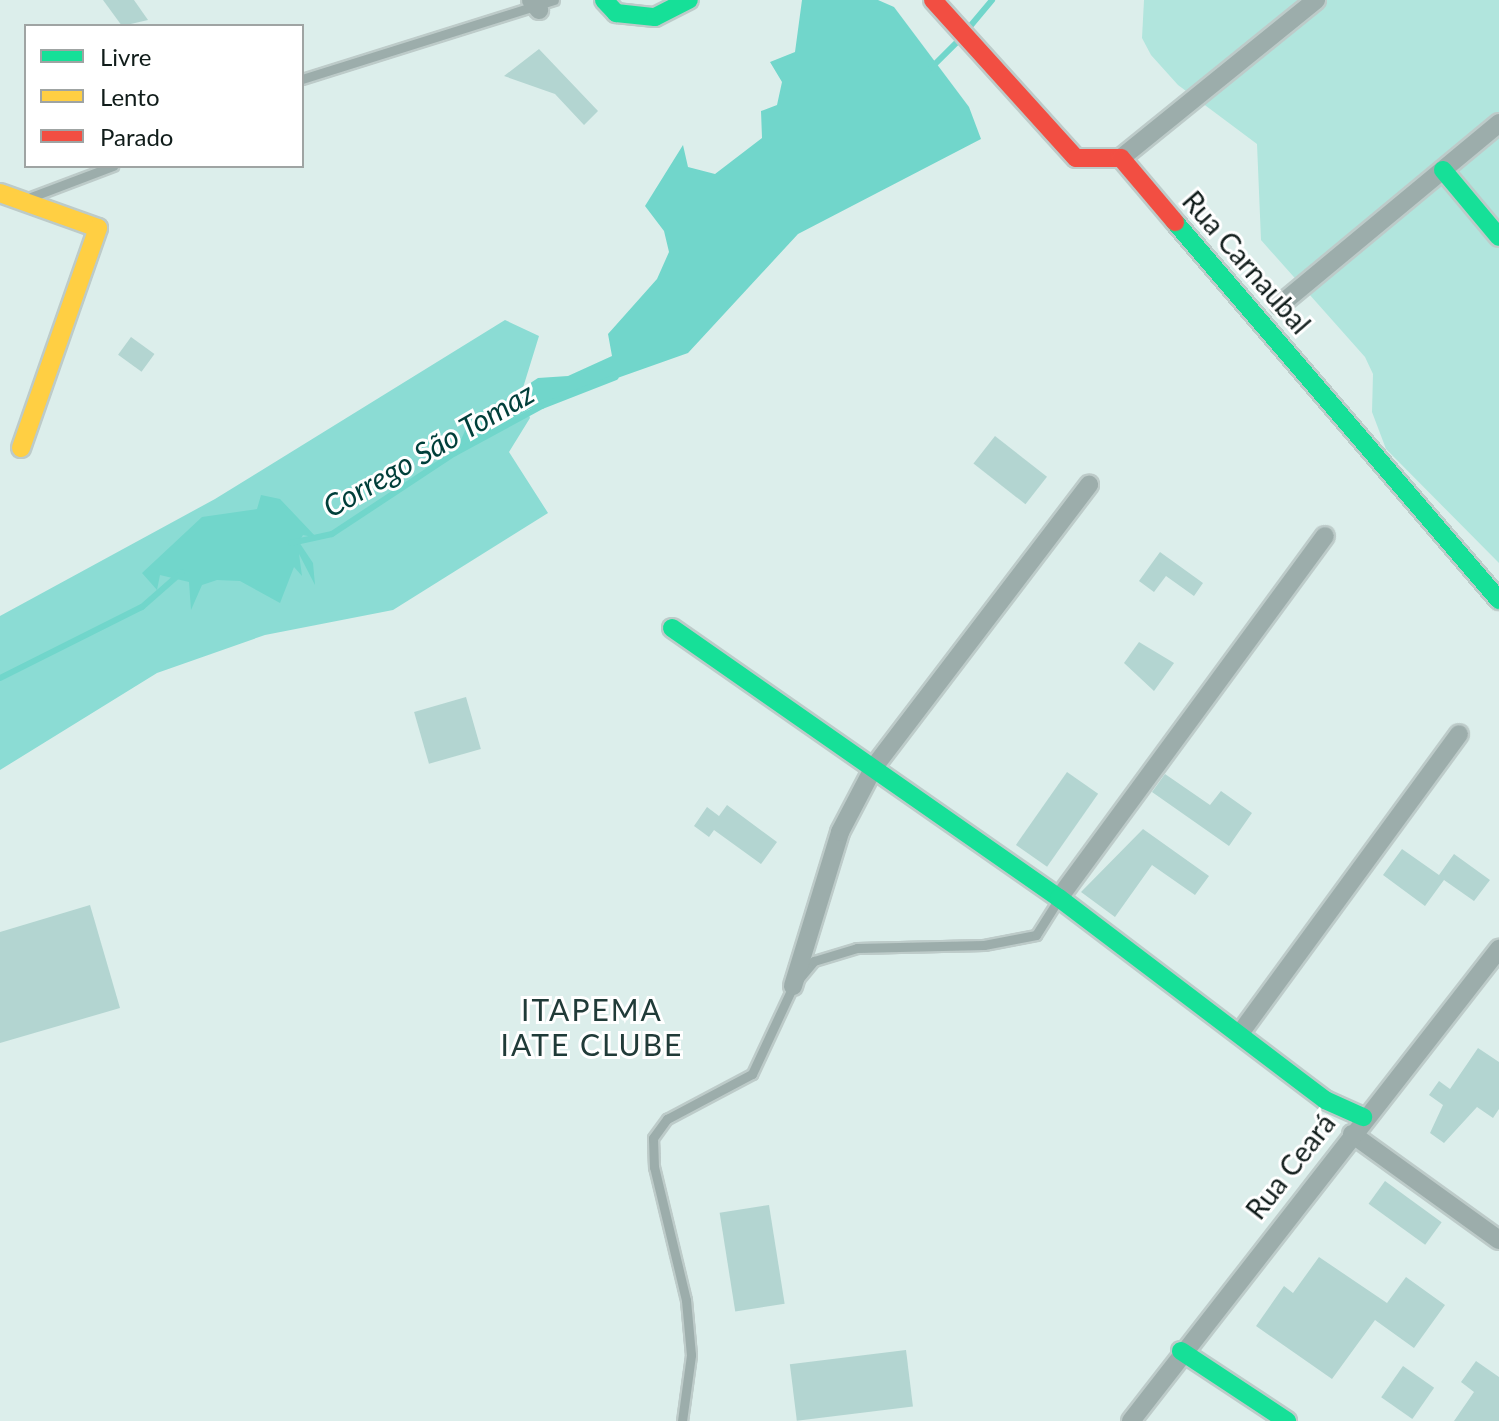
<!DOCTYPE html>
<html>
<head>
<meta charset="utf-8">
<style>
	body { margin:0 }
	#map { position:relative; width:1499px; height:1421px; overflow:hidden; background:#dceeeb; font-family:Lato,sans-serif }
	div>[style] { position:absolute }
	.green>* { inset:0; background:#b1e5dd }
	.forest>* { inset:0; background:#8bdcd4 }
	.water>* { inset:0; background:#71d6cb }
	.stream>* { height:6px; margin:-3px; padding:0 3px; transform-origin:3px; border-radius:3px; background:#71d6cb }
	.building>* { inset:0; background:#b3d5d1; transform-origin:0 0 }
	.roads { filter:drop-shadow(2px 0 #bdcbc9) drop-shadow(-2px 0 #bdcbc9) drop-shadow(0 2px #bdcbc9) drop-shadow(0 -2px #bdcbc9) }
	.lane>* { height:9px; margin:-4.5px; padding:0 4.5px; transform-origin:4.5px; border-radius:4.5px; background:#9cadab }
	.street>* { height:18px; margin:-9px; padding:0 9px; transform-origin:9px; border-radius:9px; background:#9cadab }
	.fast>* { height:18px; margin:-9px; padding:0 9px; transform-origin:9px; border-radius:9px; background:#16e098 }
	.slow>* { height:18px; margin:-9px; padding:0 9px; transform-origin:9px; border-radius:9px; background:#ffcf43 }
	.jam>* { height:18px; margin:-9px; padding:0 9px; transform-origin:9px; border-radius:9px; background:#f24e42 }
	span { translate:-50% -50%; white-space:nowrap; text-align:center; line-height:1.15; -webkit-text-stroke:6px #fff; paint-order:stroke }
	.street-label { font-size:28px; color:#101c1a }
	.water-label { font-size:30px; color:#003f3a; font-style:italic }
	.neighbourhood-label { font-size:30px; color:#203b38; letter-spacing:2px }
	.legend { position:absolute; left:24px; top:24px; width:280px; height:144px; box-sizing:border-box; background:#fff; border:2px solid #9fa4a3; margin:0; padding:10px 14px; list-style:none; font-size:24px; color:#101c1a }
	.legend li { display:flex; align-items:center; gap:16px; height:40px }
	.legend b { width:40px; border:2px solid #9fa4a3 }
</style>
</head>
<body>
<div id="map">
	<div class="green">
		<i style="clip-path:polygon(1144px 0,1499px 0,1499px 563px,1386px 449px,1372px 412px,1373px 374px,1365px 357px,1261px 240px,1257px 144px,1178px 85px,1151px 55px,1142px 38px)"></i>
	</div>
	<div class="forest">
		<i style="clip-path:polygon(505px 320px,539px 336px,522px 391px,530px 418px,509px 452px,548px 513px,393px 610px,265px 635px,157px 673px,0 770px,0 616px,215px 499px)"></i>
	</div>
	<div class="water">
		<i style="clip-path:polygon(802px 0,878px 0,894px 7px,969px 107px,981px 139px,798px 234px,688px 353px,527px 410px,455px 453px,468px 424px,538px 378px,568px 376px,612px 356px,608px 334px,657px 279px,669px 252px,664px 231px,645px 206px,683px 145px,688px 167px,715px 174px,762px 138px,761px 111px,777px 105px,782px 82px,770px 62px,795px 52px)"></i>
		<i style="clip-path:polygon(261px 495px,280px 499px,317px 538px,303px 535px,299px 542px,313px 563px,315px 585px,299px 554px,302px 576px,294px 567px,280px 603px,240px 581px,217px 580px,202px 585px,191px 610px,189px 582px,160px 575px,157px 590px,142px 573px,202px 517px,257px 509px)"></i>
	</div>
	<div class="stream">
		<i style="left:967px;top:30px;width:39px;rotate:-50deg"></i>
		<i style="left:931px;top:68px;width:41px;rotate:-45deg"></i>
		<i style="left:291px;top:543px;width:42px;rotate:-12.4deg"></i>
		<i style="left:332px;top:534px;width:147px;rotate:-33.4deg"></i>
		<i style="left:455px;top:453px;width:99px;rotate:-28.4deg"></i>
		<i style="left:542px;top:406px;width:79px;rotate:-21.4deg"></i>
		<i style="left:0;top:678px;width:159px;rotate:-26.6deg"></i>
		<i style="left:142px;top:607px;width:53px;rotate:-41.2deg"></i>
	</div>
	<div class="building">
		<i style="clip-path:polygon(103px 0,134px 0,148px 20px,122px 26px)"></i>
		<i style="clip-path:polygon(539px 49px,598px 111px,584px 125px,555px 94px,504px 76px)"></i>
		<i style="left:131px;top:337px;width:29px;height:22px;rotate:36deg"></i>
		<i style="left:995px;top:436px;width:66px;height:35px;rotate:38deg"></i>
		<i style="clip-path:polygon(1160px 552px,1203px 583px,1194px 596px,1166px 576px,1154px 592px,1139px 581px)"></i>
		<i style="clip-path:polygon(1139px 642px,1174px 663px,1154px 691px,1124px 663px)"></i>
		<i style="left:466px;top:697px;width:54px;height:54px;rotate:74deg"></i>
		<i style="left:1067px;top:772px;width:38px;height:89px;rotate:35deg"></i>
		<i style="clip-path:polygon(1165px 774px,1210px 805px,1221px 791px,1252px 813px,1229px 846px,1152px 792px)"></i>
		<i style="clip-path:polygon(727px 805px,777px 842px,761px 864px,714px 830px,709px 837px,694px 826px,707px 807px,719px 816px)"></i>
		<i style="clip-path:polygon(1143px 829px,1209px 876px,1195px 895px,1152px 865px,1115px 917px,1081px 892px)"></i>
		<i style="clip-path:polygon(1402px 849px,1439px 875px,1454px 854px,1490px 880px,1474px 901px,1444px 880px,1425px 906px,1383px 875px)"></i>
		<i style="clip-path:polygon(90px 905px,120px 1008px,0 1043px,0 932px)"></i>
		<i style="clip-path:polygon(1478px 1048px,1499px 1062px,1499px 1109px,1493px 1118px,1477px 1107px,1444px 1143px,1430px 1133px,1443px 1105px,1429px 1095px,1439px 1081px,1450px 1089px)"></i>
		<i style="left:1385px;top:1181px;width:70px;height:28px;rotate:36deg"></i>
		<i style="left:769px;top:1205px;width:100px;height:50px;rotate:81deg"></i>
		<i style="clip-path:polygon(1319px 1257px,1387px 1303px,1406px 1277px,1445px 1305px,1414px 1348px,1375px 1320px,1332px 1379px,1256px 1326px,1284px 1286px,1293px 1293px)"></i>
		<i style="left:906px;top:1350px;width:57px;height:117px;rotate:83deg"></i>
		<i style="clip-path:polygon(1476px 1361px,1499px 1377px,1499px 1421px,1454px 1421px,1474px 1392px,1461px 1382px)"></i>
		<i style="left:1403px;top:1366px;width:38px;height:38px;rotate:35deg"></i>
	</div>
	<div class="roads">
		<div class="lane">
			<i style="left:302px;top:79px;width:264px;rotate:-17.4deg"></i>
			<i style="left:31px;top:197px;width:88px;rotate:-20.7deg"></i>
			<i style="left:682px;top:1421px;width:67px;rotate:-82.2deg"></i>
			<i style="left:691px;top:1355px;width:55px;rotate:-95.2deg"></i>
			<i style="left:686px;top:1300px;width:137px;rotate:-103.5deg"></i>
			<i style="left:654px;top:1167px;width:29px;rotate:-92deg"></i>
			<i style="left:653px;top:1138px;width:24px;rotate:-54deg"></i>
			<i style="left:667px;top:1119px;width:96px;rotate:-27.9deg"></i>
			<i style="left:752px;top:1074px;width:97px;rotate:-65deg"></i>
			<i style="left:793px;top:986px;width:33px;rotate:-50deg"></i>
			<i style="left:814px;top:961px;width:45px;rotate:-16.8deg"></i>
			<i style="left:857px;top:948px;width:127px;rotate:-1.4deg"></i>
			<i style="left:984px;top:945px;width:53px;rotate:-10.9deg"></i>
			<i style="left:1036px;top:935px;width:41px;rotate:-57.8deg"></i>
		</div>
		<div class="street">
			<i style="left:531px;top:0;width:13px;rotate:51deg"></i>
			<i style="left:1121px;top:158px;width:251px;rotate:-39deg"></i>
			<i style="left:1280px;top:305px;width:285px;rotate:-39.7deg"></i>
			<i style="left:1059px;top:898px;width:449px;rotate:-53.7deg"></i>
			<i style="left:793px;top:986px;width:161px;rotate:-73deg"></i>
			<i style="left:840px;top:832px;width:73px;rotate:-62.4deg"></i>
			<i style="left:874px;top:767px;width:355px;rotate:-52.7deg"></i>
			<i style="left:1241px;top:1032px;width:369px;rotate:-53.8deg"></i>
			<i style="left:1352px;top:1134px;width:181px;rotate:35.8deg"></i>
			<i style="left:1131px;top:1421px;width:599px;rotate:-52.06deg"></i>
		</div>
		<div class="fast">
			<i style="left:604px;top:0;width:18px;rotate:47deg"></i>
			<i style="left:616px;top:13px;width:39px;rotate:6deg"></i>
			<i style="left:655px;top:17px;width:38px;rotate:-27deg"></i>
			<i style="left:1443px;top:170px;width:87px;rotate:50.1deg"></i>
			<i style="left:1175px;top:222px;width:498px;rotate:49.4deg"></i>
			<i style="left:672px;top:628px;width:472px;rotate:34.9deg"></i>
			<i style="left:1059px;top:898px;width:334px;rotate:37.2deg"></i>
			<i style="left:1325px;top:1100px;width:42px;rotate:24.1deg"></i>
			<i style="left:1181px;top:1351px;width:127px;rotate:33.4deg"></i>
		</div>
		<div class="slow">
			<i style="left:0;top:193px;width:104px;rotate:19.7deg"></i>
			<i style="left:98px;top:228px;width:233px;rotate:109.3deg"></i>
		</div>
		<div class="jam">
			<i style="left:933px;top:0;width:213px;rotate:47.9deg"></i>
			<i style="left:1076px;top:158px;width:45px"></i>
			<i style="left:1121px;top:158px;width:84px;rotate:49.8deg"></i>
		</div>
	</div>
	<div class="street-label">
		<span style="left:1247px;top:262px;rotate:49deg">Rua Carnaubal</span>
		<span style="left:1290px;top:1166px;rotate:-52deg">Rua Ceará</span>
	</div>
	<div class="water-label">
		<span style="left:428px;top:449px;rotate:-30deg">Corrego São Tomaz</span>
	</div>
	<div class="neighbourhood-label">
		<span style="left:592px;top:1026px">ITAPEMA<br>IATE CLUBE</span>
	</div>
	<ul class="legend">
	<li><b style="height:10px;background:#16e098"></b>Livre</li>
	<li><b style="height:10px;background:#ffcf43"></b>Lento</li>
	<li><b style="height:10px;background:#f24e42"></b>Parado</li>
	</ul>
</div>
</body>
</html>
